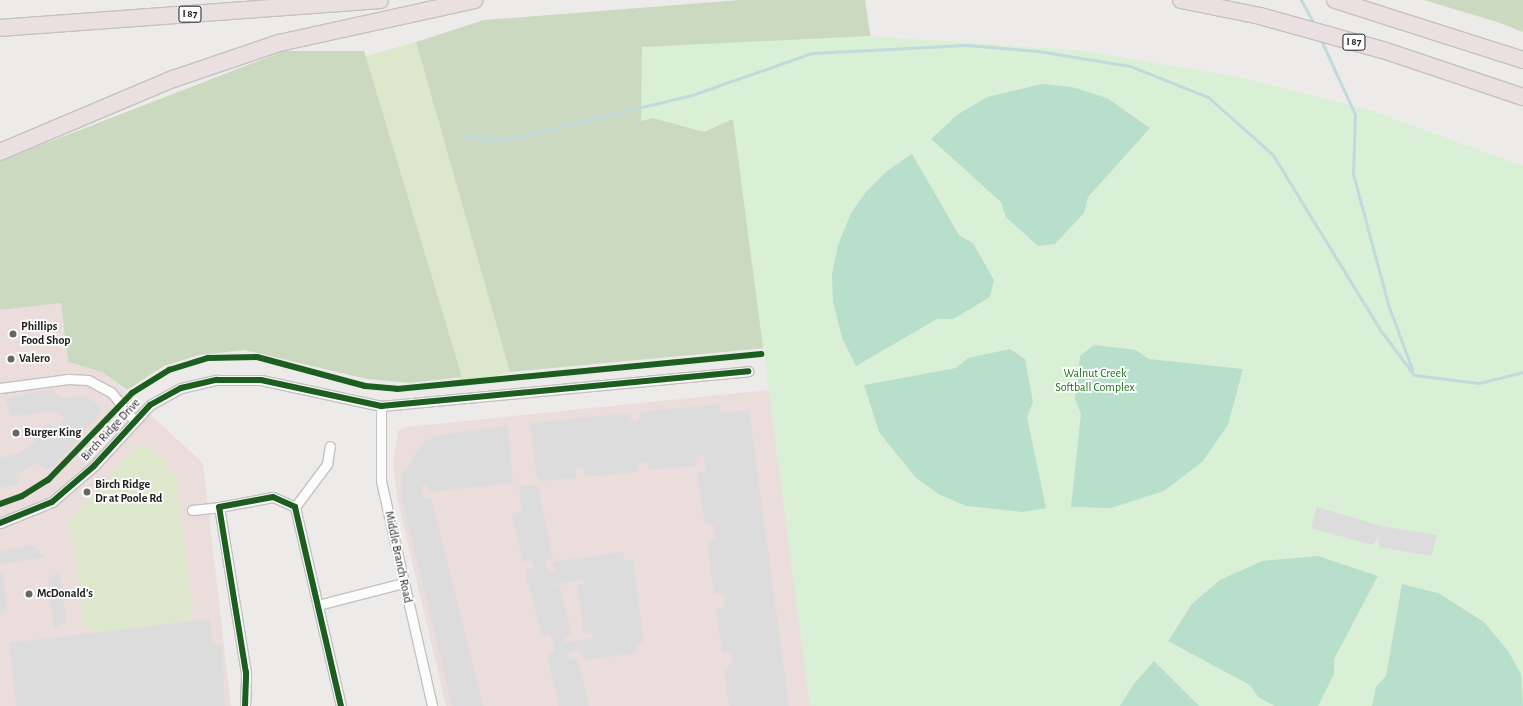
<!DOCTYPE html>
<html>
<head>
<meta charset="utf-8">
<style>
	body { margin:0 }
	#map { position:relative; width:1523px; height:706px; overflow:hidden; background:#edebe9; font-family:"Alegreya Sans",sans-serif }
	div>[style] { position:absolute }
	.commercial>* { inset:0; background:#eadddc }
	.grass>* { inset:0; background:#dce7cb; transform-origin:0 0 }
	.forest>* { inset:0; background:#cbd9c1 }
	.park>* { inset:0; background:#d9f0d7 }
	.pitch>* { inset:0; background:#b8dfcb }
	.parking>* { inset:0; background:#dddcdc }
	.stream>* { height:3px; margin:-1.5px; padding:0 1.5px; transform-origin:1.5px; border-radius:1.5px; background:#c0dadd }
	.roads { filter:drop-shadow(1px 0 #c3c2c1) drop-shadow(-1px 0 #c3c2c1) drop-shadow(0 1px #c3c2c1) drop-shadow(0 -1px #c3c2c1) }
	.street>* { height:9px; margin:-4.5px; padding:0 4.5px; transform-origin:4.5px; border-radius:4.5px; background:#fcfcfc }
	.highway>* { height:16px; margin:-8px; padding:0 8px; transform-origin:8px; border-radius:8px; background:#eae0e2 }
	.cycleway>* { height:6px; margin:-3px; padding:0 3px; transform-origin:3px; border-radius:3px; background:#1b5e20 }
	.dots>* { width:11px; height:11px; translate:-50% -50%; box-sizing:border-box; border:2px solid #fff; border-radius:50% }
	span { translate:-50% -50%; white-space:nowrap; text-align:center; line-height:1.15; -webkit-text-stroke:3.5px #fff; paint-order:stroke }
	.shield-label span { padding:1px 3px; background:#fff; border:1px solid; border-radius:3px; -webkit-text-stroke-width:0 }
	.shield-label { font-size:11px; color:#1f1f1f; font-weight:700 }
	.poi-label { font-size:12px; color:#1f1f1f; font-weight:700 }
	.left { translate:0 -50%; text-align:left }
	.park-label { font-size:12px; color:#187317 }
	.street-label { font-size:12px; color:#1f1f1f }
</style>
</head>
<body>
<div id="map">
	<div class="commercial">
		<i style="clip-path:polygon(61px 303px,68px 362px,102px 372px,114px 381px,203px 463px,231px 706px,0 706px,0 310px)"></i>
		<i style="clip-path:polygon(769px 390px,810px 706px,446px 706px,397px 497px,393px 462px,398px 431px,406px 427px)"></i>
	</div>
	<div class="grass">
		<i style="left:416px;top:42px;width:343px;height:53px;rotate:74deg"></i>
		<i style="clip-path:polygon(149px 445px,159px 453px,177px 479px,192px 613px,189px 620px,96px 633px,86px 628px,83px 619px,73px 539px,68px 523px,135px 447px)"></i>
	</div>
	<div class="forest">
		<i style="clip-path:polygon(740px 0,865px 0,883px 119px,777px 347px,510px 372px,416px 42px,484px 20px)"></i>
		<i style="clip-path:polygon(1424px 0,1523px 0,1523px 32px,1497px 22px)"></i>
		<i style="clip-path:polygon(284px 51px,364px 51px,462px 377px,409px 383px,367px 379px,244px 350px,199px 355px,164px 366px,127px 390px,102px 372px,68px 362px,61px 303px,0 310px,0 161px)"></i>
	</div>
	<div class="park">
		<i style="clip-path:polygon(868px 36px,1076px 50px,1239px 77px,1373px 111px,1523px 166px,1523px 706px,810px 706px,733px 119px,704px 132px,653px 118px,641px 121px,642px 47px)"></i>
	</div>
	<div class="pitch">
		<i style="clip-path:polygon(1042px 84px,1072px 87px,1107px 98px,1150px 128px,1088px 197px,1084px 213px,1055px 244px,1038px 246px,1006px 217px,1001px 202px,931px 139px,957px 115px,987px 97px)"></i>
		<i style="clip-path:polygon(912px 154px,959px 235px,973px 243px,994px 280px,990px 297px,953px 319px,937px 319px,856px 366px,842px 338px,833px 302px,832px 274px,838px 245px,851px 213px,866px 192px,887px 171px)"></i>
		<i style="clip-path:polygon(1094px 345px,1136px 350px,1149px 359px,1243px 369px,1228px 425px,1202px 462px,1164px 491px,1111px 508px,1071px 507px,1081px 414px,1075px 399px,1080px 356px)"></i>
		<i style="clip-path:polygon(1010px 349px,1025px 359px,1033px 402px,1027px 417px,1046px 508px,1023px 512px,967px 506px,940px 495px,915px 477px,879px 432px,864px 385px,956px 368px,968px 358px)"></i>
		<i style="clip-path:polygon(1318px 556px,1378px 576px,1334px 659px,1334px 674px,1318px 706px,1275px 706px,1258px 697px,1250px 685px,1168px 641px,1192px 604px,1220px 580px,1262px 561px)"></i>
		<i style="clip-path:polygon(1402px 584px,1438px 593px,1484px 622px,1508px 651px,1521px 674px,1523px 706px,1372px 706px,1376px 687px,1386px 676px)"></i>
		<i style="clip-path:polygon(1154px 661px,1199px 706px,1120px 706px,1133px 685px)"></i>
	</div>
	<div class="parking">
		<i style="clip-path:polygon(53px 389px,61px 398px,84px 396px,100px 405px,101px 411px,68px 452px,47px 470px,38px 463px,16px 475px,19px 484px,0 488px,0 458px,17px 453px,33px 443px,49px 423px,57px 428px,65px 418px,58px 411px,12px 416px,5px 399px)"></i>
		<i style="clip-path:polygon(718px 404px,722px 413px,749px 410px,789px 706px,729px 706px,724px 667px,733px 664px,731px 653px,722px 653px,716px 610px,725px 607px,724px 594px,714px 594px,707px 540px,715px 539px,714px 526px,705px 524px,697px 473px,706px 471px,704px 456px,697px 457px,696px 466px,649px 470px,647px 462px,643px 461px,637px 464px,638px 472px,585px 477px,582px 468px,575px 469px,576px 478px,541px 481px,536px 472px,530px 423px,630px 413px,631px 420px,638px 421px,640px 412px)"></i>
		<i style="clip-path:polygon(508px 425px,513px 483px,430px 492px,426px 482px,421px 488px,424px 499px,431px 498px,483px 706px,452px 706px,401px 495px,402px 474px,423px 442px,436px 436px)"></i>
		<i style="clip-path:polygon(evenodd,538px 485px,553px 559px,545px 562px,548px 571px,555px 570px,553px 562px,623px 552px,625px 560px,633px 560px,644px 643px,636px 645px,637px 653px,585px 660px,579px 650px,568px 654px,570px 660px,577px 658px,589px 706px,559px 706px,547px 656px,555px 651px,550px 634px,542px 636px,525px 571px,533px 568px,533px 562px,523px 561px,512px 517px,521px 512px,519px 486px,538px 485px,583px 579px,585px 584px,577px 585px,584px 634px,591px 632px,593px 639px,565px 642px,564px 637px,572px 635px,560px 587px,551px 586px,583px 579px)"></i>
		<i style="clip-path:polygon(1317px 507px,1381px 526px,1437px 535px,1431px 556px,1379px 547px,1378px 538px,1372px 545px,1311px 528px)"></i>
		<i style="clip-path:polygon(33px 545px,46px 557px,0 564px,0 551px)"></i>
		<i style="clip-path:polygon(60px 572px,66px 622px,54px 630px,48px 579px)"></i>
		<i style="clip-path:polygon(3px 573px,7px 611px,0 616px,0 574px)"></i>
		<i style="clip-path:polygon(210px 619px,213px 645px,222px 645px,225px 706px,16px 706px,9px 643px)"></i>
	</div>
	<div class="stream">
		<i style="left:1301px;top:0;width:29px;rotate:61deg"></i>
		<i style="left:1320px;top:38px;width:84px;rotate:65.3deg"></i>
		<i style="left:1355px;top:114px;width:60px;rotate:91.9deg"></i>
		<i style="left:1353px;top:174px;width:138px;rotate:74.9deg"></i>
		<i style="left:1389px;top:307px;width:66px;rotate:69.6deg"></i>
		<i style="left:465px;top:136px;width:25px;rotate:9deg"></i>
		<i style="left:490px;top:140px;width:27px;rotate:-6deg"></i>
		<i style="left:517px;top:137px;width:180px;rotate:-13.5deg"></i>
		<i style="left:692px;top:95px;width:127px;rotate:-19.3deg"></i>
		<i style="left:812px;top:53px;width:154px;rotate:-3deg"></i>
		<i style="left:966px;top:45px;width:72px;rotate:4.8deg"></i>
		<i style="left:1038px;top:51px;width:93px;rotate:9.3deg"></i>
		<i style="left:1130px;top:66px;width:84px;rotate:21.7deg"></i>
		<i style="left:1208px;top:97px;width:87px;rotate:41.7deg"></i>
		<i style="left:1273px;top:155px;width:206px;rotate:58.5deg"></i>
		<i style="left:1381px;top:331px;width:55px;rotate:53.1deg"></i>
		<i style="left:1414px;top:375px;width:65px;rotate:7deg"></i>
		<i style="left:1479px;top:383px;width:45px;rotate:-14deg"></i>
	</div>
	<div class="roads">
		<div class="street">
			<i style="left:0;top:388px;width:69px;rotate:-7.5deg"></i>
			<i style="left:68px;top:379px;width:20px;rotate:3deg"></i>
			<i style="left:88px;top:380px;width:26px;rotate:28deg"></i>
			<i style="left:111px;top:392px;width:36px;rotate:51deg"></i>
			<i style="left:381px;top:406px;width:75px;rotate:90deg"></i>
			<i style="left:381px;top:481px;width:231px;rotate:77.2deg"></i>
			<i style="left:295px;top:507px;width:54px;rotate:-53.3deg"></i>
			<i style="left:327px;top:464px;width:18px;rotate:-81deg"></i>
			<i style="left:192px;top:510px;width:27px;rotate:-6deg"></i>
			<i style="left:0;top:523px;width:56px;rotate:-22deg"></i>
			<i style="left:52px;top:502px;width:55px;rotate:-40.6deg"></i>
			<i style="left:94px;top:466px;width:83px;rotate:-47.4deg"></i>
			<i style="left:150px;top:405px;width:35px;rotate:-29deg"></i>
			<i style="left:181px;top:388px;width:37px;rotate:-13deg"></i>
			<i style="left:217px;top:380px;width:44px"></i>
			<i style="left:261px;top:380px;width:123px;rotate:12.2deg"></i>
			<i style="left:381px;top:406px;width:369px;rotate:-5.4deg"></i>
			<i style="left:318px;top:605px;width:88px;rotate:-14.5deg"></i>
			<i style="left:245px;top:706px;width:33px;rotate:-88deg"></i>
			<i style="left:246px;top:673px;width:168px;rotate:-99.2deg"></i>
			<i style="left:219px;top:507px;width:55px;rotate:-10.5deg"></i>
			<i style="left:273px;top:497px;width:24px;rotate:24deg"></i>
			<i style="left:295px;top:507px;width:204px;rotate:77deg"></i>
		</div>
		<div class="highway">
			<i style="left:1181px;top:0;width:81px;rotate:11.4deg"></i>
			<i style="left:1260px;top:16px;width:128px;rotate:15.5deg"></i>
			<i style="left:1383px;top:50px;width:148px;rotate:18.6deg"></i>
			<i style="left:1335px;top:0;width:197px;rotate:17.7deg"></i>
			<i style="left:0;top:28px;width:381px;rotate:-4.2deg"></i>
			<i style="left:0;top:152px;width:188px;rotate:-22.9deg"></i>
			<i style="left:173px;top:79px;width:112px;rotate:-18.8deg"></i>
			<i style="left:279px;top:43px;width:200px;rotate:-12.4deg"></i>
		</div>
	</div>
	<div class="cycleway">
		<i style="left:0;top:504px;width:23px;rotate:-20deg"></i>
		<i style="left:22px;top:496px;width:31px;rotate:-32deg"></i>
		<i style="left:48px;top:480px;width:121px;rotate:-46deg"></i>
		<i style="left:132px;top:393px;width:44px;rotate:-31.9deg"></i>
		<i style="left:169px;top:370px;width:41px;rotate:-17.1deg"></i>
		<i style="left:208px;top:358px;width:49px;rotate:-1.2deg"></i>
		<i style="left:257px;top:357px;width:112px;rotate:15deg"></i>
		<i style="left:365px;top:386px;width:32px;rotate:5deg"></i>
		<i style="left:397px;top:389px;width:366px;rotate:-5.5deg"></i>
		<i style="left:0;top:523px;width:56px;rotate:-22deg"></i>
		<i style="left:52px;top:502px;width:55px;rotate:-40.6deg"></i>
		<i style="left:94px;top:466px;width:83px;rotate:-47.4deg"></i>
		<i style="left:150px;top:405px;width:35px;rotate:-29deg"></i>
		<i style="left:181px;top:388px;width:37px;rotate:-13deg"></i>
		<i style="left:217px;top:380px;width:44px"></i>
		<i style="left:261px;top:380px;width:123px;rotate:12.2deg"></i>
		<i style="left:381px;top:406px;width:369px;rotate:-5.4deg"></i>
		<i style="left:245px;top:706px;width:33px;rotate:-88deg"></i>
		<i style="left:246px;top:673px;width:168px;rotate:-99.2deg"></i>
		<i style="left:219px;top:507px;width:55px;rotate:-10.5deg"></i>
		<i style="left:273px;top:497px;width:24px;rotate:24deg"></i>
		<i style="left:295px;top:507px;width:204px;rotate:77deg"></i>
	</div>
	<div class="dots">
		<i style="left:13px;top:334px;background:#676666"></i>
		<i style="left:11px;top:359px;background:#676666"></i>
		<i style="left:16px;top:433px;background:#676666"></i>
		<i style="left:87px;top:492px;background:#676666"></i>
		<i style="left:29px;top:594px;background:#676666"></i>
	</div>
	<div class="shield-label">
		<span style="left:190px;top:14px">I 87</span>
		<span style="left:1354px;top:42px">I 87</span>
	</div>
	<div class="poi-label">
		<span class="left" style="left:21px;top:334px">Phillips<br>Food Shop</span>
		<span class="left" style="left:19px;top:359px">Valero</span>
		<span class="left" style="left:24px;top:433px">Burger King</span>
		<span class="left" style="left:95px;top:492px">Birch Ridge<br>Dr at Poole Rd</span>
		<span class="left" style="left:37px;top:594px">McDonald's</span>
	</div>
	<div class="park-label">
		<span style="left:1095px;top:381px">Walnut Creek<br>Softball Complex</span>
	</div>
	<div class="street-label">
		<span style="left:111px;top:430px;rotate:-47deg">Birch Ridge Drive</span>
		<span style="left:398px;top:557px;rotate:78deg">Middle Branch Road</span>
	</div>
</div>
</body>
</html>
